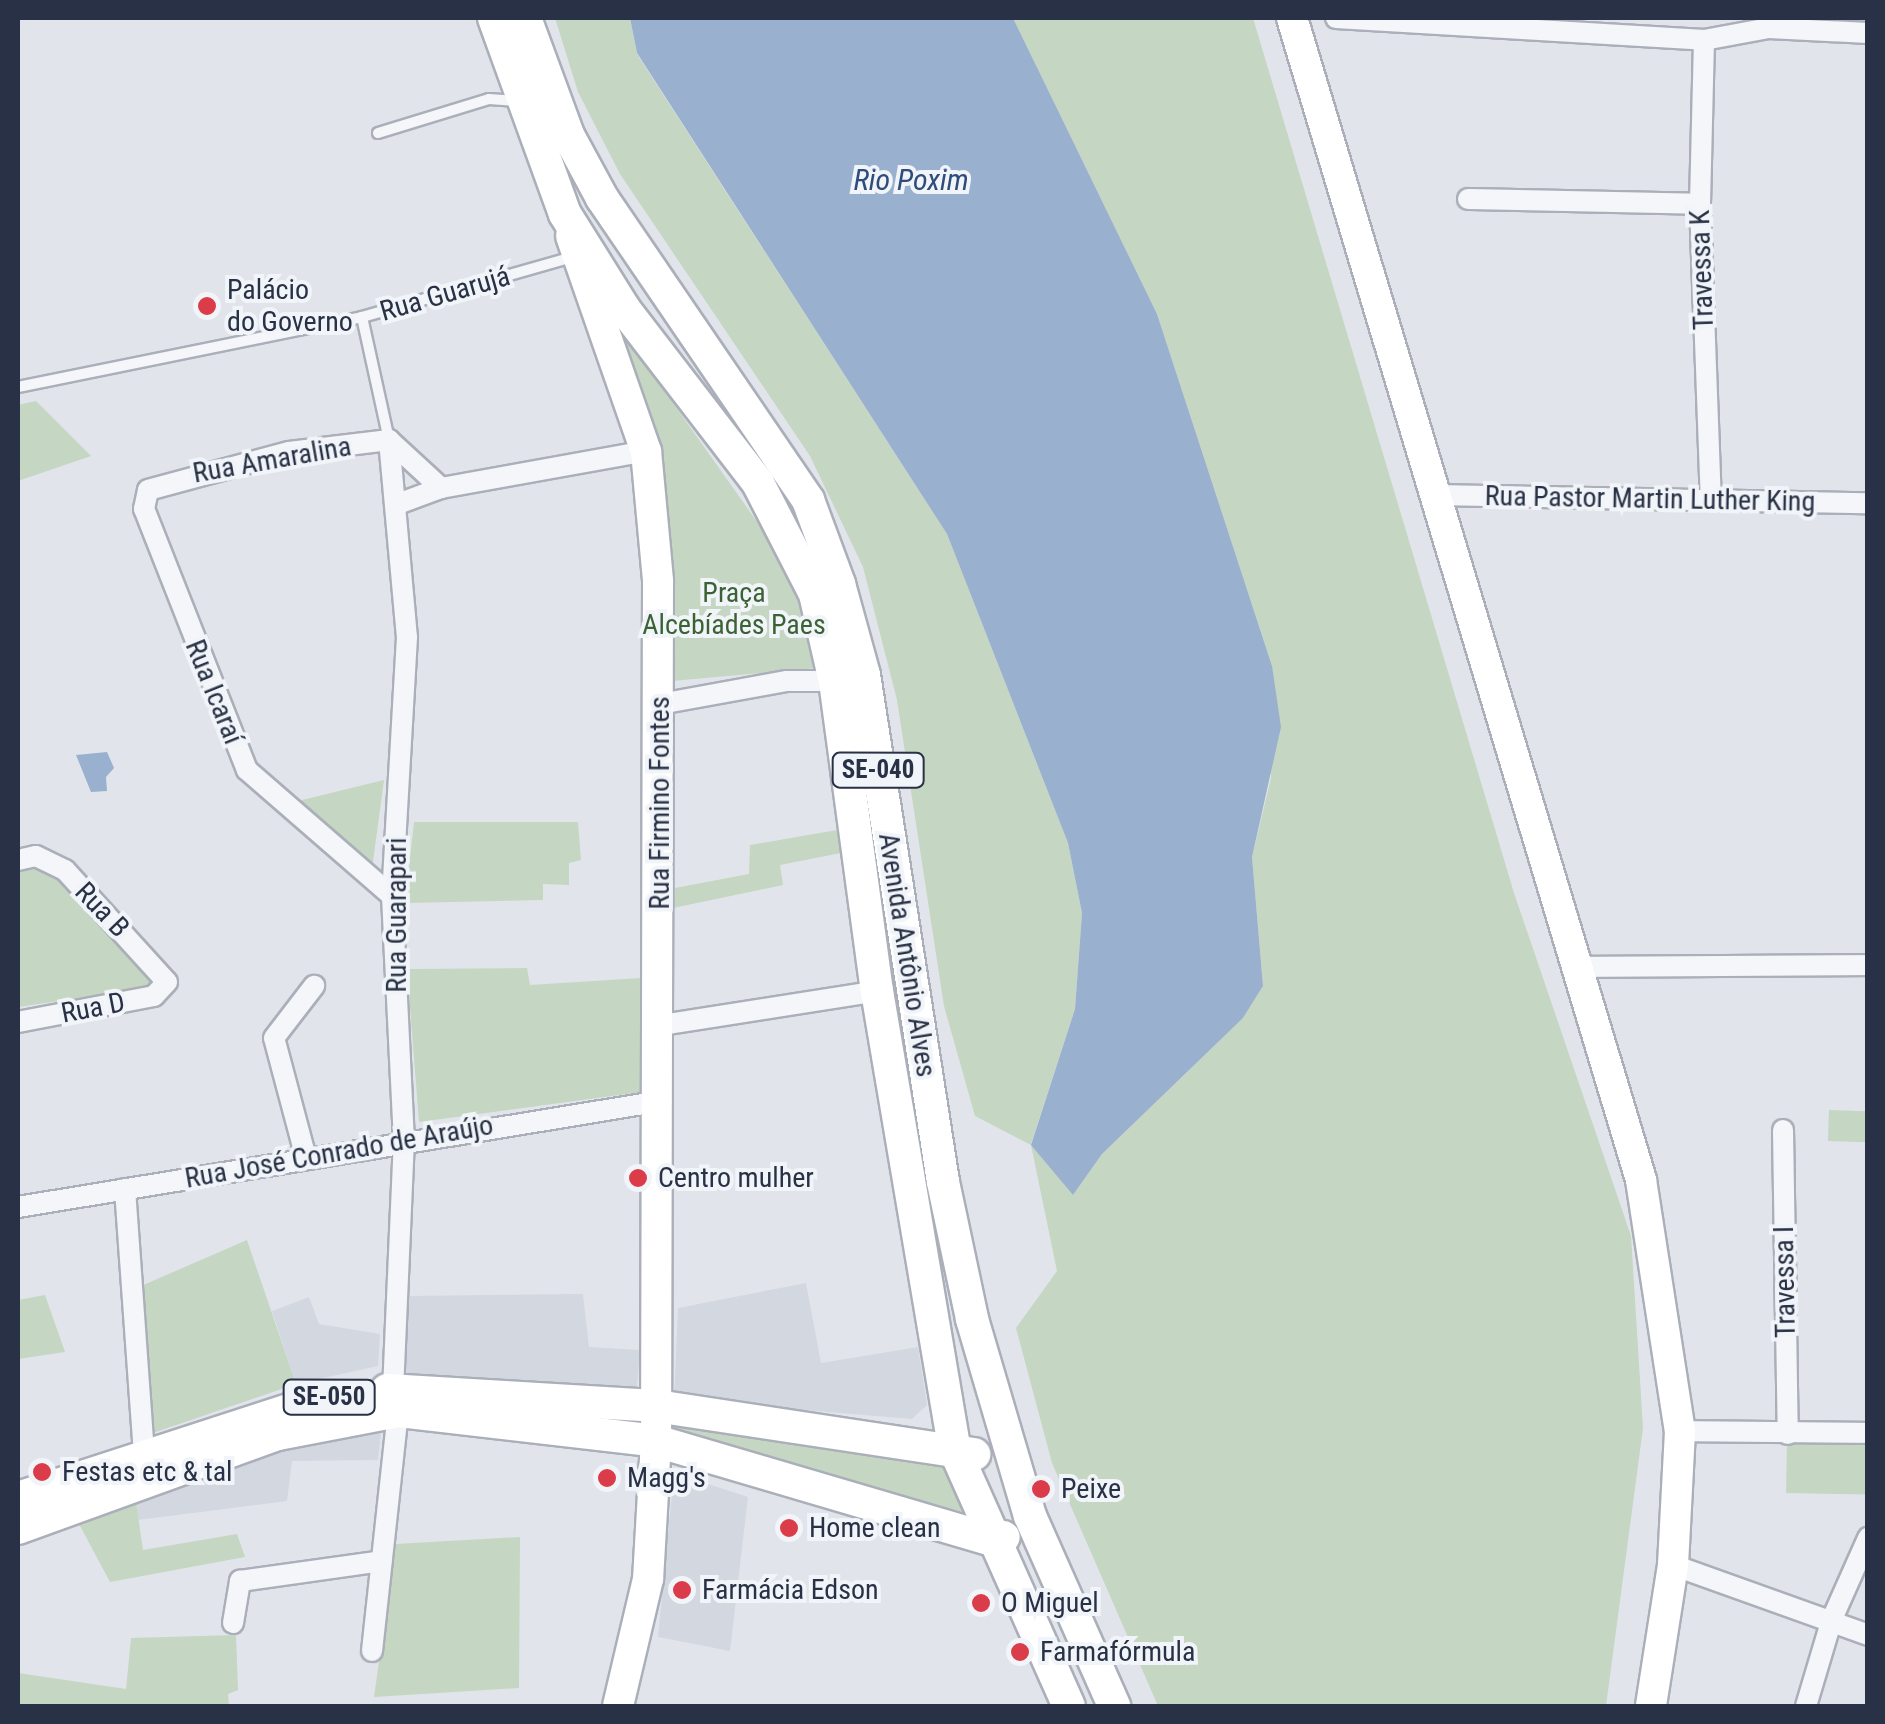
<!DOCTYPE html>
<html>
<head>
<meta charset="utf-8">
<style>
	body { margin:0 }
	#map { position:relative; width:1885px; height:1724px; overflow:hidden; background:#e1e5eb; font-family:"Roboto Condensed",sans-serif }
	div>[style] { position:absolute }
	.built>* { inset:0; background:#d3d7e0 }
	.green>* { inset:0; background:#c5d6c2; transform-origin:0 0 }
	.water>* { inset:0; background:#99b0ce }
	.roads { filter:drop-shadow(2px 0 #aaafb9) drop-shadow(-2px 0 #aaafb9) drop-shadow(0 2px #aaafb9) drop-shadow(0 -2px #aaafb9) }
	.lane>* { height:10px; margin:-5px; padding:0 5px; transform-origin:5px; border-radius:5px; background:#f4f6f9 }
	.street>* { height:20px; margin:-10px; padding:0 10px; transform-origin:10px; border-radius:10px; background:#f4f6f9 }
	.secondary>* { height:30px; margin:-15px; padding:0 15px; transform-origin:15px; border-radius:15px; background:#fff }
	.primary>* { height:32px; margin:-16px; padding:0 16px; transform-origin:16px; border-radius:16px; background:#fff }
	.dots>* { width:28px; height:28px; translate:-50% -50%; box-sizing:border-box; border:5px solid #f1f4f8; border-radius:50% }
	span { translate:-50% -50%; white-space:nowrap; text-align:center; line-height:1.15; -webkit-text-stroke:8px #f1f4f8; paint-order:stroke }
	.shield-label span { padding:2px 8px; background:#f1f4f8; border:2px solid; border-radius:8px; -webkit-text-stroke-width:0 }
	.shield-label { font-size:25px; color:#283145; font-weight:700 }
	.street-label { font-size:28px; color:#283145 }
	.poi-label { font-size:28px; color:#283145 }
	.left { translate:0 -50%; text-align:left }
	.park-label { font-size:28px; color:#3a6234 }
	.water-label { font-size:30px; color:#2e4c7c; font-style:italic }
	.frame { position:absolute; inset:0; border:20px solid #283145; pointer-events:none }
</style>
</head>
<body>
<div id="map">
	<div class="built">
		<i style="clip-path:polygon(806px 1283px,821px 1363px,918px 1347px,927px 1405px,912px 1419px,674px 1399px,678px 1308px)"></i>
		<i style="clip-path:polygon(583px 1294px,589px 1347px,640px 1350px,637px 1388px,401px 1373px,407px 1296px)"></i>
		<i style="clip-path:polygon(309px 1297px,319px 1324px,380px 1334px,378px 1366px,296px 1384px,272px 1311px)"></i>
		<i style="clip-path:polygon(382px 1423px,378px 1460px,292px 1461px,287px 1501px,138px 1520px,136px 1502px,285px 1445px)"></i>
		<i style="clip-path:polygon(674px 1473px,748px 1497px,730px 1651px,658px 1637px)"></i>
	</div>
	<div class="green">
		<i style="clip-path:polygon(555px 18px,630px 18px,637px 54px,947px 534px,1068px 843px,1082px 913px,1075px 1009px,1031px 1144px,1073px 1195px,1102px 1154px,1243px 1018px,1263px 986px,1252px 857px,1271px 778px,1272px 666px,1157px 314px,1013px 18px,1253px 18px,1514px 893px,1631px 1236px,1643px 1428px,1606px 1706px,1158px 1706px,1052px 1463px,1016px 1328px,1057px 1271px,1031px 1145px,975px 1116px,944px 1006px,897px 700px,863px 567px,810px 456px,620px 174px,578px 92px)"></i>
		<i style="clip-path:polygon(593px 290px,777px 550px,802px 606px,817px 668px,672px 681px,666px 542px)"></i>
		<i style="clip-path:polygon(36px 401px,91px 456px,18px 481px,18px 405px)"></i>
		<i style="clip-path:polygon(384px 780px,372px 869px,294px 802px)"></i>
		<i style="clip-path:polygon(414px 822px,578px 822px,581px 860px,569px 863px,569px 885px,543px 884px,543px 900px,405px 903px)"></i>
		<i style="clip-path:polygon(837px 830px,841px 853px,780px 865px,783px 885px,673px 908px,675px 888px,749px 874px,750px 845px)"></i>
		<i style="clip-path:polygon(42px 855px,156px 987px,18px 1007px,18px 863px)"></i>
		<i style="clip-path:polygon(527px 968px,530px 985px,641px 978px,649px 1091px,419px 1122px,407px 969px)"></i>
		<i style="left:1829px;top:1110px;width:38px;height:31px;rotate:2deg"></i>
		<i style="clip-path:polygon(247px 1240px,296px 1384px,150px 1434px,141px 1286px)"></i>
		<i style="clip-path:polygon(45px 1295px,65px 1352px,18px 1359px,18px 1300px)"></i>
		<i style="clip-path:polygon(663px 1416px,942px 1458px,963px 1512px,663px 1430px)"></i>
		<i style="left:1787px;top:1441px;width:80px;height:52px;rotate:1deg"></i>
		<i style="clip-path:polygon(136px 1502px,143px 1550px,237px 1534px,245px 1557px,110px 1582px,79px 1524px)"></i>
		<i style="clip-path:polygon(520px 1537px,519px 1688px,374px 1697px,396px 1544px)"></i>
		<i style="clip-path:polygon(236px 1635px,238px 1690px,228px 1694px,229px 1706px,18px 1706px,18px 1673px,126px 1689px,131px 1638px)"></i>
	</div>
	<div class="water">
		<i style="clip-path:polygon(630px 18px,1013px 18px,1157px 314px,1272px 666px,1281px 727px,1252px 857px,1263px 986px,1243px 1018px,1102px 1154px,1073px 1195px,1031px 1145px,1075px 1009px,1082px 913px,1068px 843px,947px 534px,637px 53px)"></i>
		<i style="clip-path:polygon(107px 752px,114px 768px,106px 777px,107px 791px,91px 792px,76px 755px)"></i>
	</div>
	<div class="roads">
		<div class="lane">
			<i style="left:378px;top:133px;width:116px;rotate:-17deg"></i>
			<i style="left:489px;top:99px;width:31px;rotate:4deg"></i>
			<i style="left:362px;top:317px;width:126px;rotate:77.6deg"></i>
			<i style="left:18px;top:387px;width:351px;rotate:-11.5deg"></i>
			<i style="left:362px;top:317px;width:223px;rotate:-15.9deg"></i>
		</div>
		<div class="street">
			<i style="left:1336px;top:18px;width:369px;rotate:3.4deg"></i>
			<i style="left:1704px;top:40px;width:66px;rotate:-10.5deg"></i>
			<i style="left:1769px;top:28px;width:99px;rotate:2.9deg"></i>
			<i style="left:1704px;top:40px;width:164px;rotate:91.4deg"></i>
			<i style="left:1700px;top:204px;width:296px;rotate:87.9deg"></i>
			<i style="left:1468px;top:199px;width:232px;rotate:1.2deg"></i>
			<i style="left:389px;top:440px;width:198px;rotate:84.8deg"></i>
			<i style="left:407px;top:637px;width:259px;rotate:93.3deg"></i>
			<i style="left:392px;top:896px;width:243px;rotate:87.2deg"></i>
			<i style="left:404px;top:1139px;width:250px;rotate:92.5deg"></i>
			<i style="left:1433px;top:495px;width:435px;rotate:1.1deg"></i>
			<i style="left:398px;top:504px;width:46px;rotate:-20.4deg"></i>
			<i style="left:660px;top:704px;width:129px;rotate:-10.3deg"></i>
			<i style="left:787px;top:681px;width:48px"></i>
			<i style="left:18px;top:860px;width:18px;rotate:-13deg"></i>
			<i style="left:36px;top:856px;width:32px;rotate:26deg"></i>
			<i style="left:65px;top:870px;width:151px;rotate:47.7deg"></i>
			<i style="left:167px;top:982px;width:19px;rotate:133deg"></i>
			<i style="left:154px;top:996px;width:138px;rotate:169.2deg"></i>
			<i style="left:392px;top:896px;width:192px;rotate:-139deg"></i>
			<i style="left:247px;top:770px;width:281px;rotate:-111.5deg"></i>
			<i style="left:144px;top:509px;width:19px;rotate:-78deg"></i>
			<i style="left:148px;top:490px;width:146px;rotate:-15.1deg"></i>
			<i style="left:289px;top:452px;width:101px;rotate:-6.8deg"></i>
			<i style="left:389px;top:440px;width:71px;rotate:42.7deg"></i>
			<i style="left:441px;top:488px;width:208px;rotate:-10.2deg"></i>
			<i style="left:1577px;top:967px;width:291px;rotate:-0.4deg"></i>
			<i style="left:661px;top:1025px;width:219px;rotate:-8.9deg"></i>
			<i style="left:1783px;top:1130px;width:304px;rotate:89.1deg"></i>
			<i style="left:306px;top:1158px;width:124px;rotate:-104.9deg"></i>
			<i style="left:274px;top:1038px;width:66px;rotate:-52.4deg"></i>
			<i style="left:125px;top:1189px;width:268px;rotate:85.9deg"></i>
			<i style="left:18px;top:1207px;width:652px;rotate:-9.36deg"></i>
			<i style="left:1680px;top:1431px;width:188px;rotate:0.6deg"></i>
			<i style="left:1673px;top:1565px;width:207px;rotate:19.7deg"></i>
			<i style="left:233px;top:1623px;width:43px;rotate:-80.5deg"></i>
			<i style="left:240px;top:1581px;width:143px;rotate:-8deg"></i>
			<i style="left:372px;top:1651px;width:241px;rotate:-83.8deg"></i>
			<i style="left:1806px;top:1706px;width:91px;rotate:-73.4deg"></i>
			<i style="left:1832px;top:1619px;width:89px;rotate:-66deg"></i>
		</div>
		<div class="secondary">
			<i style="left:1292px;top:18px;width:1213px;rotate:73.28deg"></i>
			<i style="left:1641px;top:1180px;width:254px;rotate:81.2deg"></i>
			<i style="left:1680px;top:1431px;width:134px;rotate:93deg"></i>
			<i style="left:1673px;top:1565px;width:143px;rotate:98.9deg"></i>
			<i style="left:571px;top:236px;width:228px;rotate:70.8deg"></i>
			<i style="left:646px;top:451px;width:131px;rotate:84.7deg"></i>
			<i style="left:658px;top:581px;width:860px;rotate:90.13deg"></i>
			<i style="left:656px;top:1441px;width:138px;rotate:93.3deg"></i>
			<i style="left:648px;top:1579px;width:130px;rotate:103.3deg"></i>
		</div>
		<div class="primary">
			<i style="left:494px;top:18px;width:208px;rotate:70.1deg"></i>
			<i style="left:565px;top:214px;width:113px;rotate:58deg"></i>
			<i style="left:625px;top:310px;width:218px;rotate:52.4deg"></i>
			<i style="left:758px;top:483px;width:125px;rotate:62.8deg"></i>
			<i style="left:815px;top:594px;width:89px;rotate:77.1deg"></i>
			<i style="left:835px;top:681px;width:313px;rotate:82.3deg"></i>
			<i style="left:877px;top:991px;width:463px;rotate:80.4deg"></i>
			<i style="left:954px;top:1448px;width:282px;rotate:66deg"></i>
			<i style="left:525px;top:18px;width:125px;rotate:69.8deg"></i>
			<i style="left:568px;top:135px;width:72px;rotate:61.6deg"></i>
			<i style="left:602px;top:198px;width:366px;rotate:55.7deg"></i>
			<i style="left:808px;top:500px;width:90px;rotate:69.7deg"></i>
			<i style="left:839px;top:584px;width:94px;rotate:74.6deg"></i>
			<i style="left:864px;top:675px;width:513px;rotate:81.14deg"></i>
			<i style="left:943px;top:1182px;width:140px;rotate:78deg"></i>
			<i style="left:972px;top:1319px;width:205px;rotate:73.6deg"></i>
			<i style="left:1030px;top:1516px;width:208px;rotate:66.1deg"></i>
			<i style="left:387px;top:1390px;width:269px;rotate:3.4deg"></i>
			<i style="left:656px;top:1406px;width:322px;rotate:8.6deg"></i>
			<i style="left:18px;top:1498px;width:317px;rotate:-18deg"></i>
			<i style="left:18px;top:1528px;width:276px;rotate:-19.9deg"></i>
			<i style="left:278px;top:1434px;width:122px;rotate:-10.9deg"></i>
			<i style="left:398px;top:1411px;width:260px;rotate:6.6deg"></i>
			<i style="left:656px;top:1441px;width:350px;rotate:16.4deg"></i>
			<i style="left:992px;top:1540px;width:12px;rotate:-14deg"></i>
		</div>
	</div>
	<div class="dots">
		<i style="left:207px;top:306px;background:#da3c4a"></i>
		<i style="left:638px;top:1178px;background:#da3c4a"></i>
		<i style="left:42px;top:1472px;background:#da3c4a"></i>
		<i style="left:607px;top:1478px;background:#da3c4a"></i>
		<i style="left:1041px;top:1489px;background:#da3c4a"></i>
		<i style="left:789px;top:1528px;background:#da3c4a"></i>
		<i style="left:682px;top:1590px;background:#da3c4a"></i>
		<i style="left:981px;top:1603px;background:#da3c4a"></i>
		<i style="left:1020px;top:1652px;background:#da3c4a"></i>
	</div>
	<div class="shield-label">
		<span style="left:878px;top:770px">SE-040</span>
		<span style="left:329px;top:1397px">SE-050</span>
	</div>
	<div class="street-label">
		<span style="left:1702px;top:270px;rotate:-92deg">Travessa K</span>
		<span style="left:445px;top:294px;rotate:-16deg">Rua Guarujá</span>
		<span style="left:272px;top:460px;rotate:-10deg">Rua Amaralina</span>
		<span style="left:1650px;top:499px;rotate:1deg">Rua Pastor Martin Luther King</span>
		<span style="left:214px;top:692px;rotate:68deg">Rua Icaraí</span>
		<span style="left:660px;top:803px;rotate:-90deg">Rua Firmino Fontes</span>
		<span style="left:102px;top:910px;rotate:46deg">Rua B</span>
		<span style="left:397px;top:915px;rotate:-90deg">Rua Guarapari</span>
		<span style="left:907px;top:955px;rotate:81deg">Avenida Antônio Alves</span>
		<span style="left:93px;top:1008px;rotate:-11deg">Rua D</span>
		<span style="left:339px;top:1152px;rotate:-10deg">Rua José Conrado de Araújo</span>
		<span style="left:1785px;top:1282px;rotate:-91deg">Travessa I</span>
	</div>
	<div class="poi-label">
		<span class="left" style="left:227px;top:306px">Palácio<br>do Governo</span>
		<span class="left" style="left:658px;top:1178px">Centro mulher</span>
		<span class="left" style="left:62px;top:1472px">Festas etc &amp; tal</span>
		<span class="left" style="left:627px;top:1478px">Magg's</span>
		<span class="left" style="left:1061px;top:1489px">Peixe</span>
		<span class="left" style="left:809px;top:1528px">Home clean</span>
		<span class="left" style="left:702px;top:1590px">Farmácia Edson</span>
		<span class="left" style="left:1001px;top:1603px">O Miguel</span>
		<span class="left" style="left:1040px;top:1652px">Farmafórmula</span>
	</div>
	<div class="park-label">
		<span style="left:734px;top:609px">Praça<br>Alcebíades Paes</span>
	</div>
	<div class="water-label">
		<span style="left:911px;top:180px">Rio Poxim</span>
	</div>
	<div class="frame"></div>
</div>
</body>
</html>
